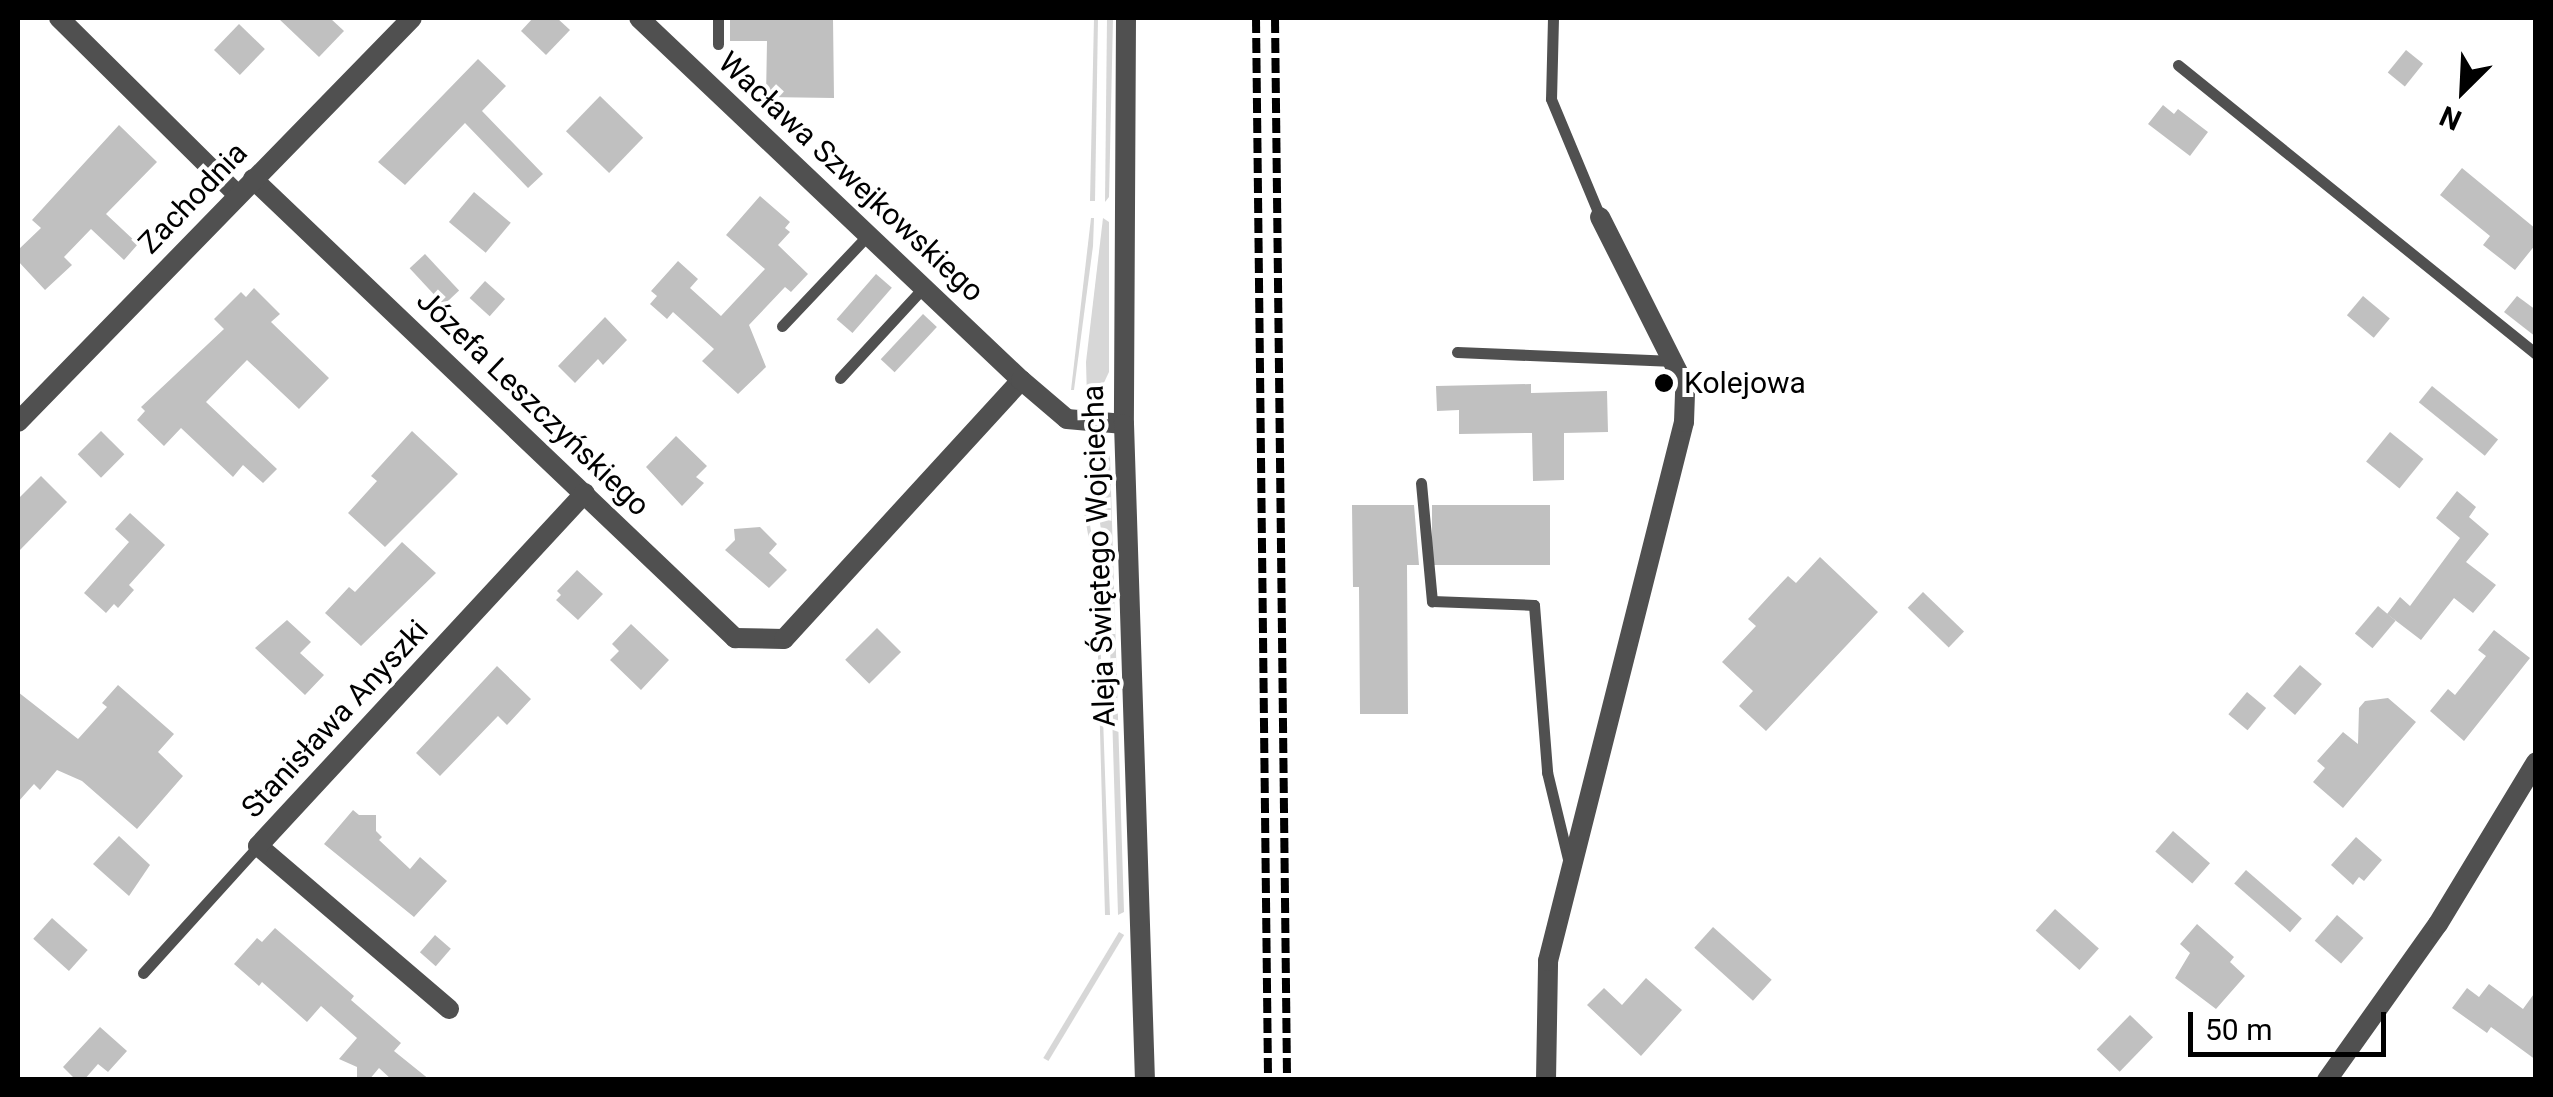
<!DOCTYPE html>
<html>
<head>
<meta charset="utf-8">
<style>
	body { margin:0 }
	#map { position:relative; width:2553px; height:1097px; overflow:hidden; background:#fff; font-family:Roboto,sans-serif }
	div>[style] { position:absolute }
	.green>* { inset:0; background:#d7d7d7; transform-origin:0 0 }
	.building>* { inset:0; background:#c0c0c0; transform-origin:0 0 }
	.service>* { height:11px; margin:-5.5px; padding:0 5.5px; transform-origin:5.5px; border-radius:5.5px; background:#505050 }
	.minor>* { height:20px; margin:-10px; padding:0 10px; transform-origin:10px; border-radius:10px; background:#505050 }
	.tertiary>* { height:20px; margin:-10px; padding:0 10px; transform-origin:10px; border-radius:10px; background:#505050 }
	.rail>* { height:8px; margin-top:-4px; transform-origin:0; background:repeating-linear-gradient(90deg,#000 0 15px,transparent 0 20px) }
	.dots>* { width:28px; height:28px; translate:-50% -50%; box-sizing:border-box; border:5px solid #fff; border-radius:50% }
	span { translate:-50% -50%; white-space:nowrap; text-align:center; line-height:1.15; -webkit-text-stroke:8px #fff; paint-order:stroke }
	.street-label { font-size:30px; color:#000 }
	.poi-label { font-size:30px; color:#000 }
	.left { translate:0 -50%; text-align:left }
	.frame { position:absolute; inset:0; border:20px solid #000; pointer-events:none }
	.north { position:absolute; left:2413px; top:40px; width:100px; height:100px; -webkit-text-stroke:8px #fff; paint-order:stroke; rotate:204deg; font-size:28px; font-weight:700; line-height:40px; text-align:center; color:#000 }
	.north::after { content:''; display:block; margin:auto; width:35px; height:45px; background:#000; clip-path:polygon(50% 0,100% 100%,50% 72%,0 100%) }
	.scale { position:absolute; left:2188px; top:1012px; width:198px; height:45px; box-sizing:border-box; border:5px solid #000; border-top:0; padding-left:12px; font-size:30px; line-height:35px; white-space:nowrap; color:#000; -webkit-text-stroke:8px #fff; paint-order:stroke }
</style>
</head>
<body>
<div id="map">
	<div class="green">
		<i style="clip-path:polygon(1094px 18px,1098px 18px,1095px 201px,1090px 201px)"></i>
		<i style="clip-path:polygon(1107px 18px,1113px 18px,1109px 197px,1105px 202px)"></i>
		<i style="clip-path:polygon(1091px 218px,1094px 218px,1093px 246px,1074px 390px,1071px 390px)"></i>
		<i style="clip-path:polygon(1103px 218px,1109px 222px,1109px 372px,1101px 389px,1087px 398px,1086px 362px)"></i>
		<i style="clip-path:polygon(1087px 437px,1102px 443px,1110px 457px,1124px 912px,1118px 915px,1108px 576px)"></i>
		<i style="clip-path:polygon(1087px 506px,1098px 575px,1110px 915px,1105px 915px,1097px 620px,1094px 567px,1083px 507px)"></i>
		<i style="left:1119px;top:932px;width:6px;height:147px;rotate:31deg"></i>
	</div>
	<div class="building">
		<i style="clip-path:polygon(278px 18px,330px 18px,344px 31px,319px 57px)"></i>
		<i style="clip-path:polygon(533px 18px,557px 18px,570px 30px,546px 55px,521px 31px)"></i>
		<i style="clip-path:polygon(833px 18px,834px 98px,766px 97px,767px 41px,730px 41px,730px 19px)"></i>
		<i style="left:239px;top:24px;width:36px;height:36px;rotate:44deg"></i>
		<i style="left:2406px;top:50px;width:22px;height:29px;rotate:39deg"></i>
		<i style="clip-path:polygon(478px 59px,506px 86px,482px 111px,543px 174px,528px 188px,465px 123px,405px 185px,378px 162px)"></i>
		<i style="left:600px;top:96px;width:60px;height:49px;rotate:44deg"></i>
		<i style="clip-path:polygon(2163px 105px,2174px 114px,2178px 109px,2208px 132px,2190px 156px,2148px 124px)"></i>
		<i style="clip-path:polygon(119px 125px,157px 162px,106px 214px,138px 244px,124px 260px,91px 229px,64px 257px,72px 265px,45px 290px,18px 261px,18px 250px,41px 228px,32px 220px)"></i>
		<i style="clip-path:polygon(2462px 168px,2536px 229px,2536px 244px,2515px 270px,2483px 245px,2490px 236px,2440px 195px)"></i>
		<i style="left:474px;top:192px;width:48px;height:39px;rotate:40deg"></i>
		<i style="clip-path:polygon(760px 196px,790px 222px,785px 228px,790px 232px,778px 245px,808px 274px,791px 292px,785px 287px,749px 325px,766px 367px,738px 394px,702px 361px,714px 349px,673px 312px,667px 319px,650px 304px,657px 296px,651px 291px,678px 261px,698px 279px,690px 288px,721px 316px,765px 269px,726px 235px)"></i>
		<i style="left:425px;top:254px;width:50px;height:21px;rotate:47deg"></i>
		<i style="left:876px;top:274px;width:21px;height:60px;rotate:41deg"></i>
		<i style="left:485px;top:281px;width:27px;height:23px;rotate:42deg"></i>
		<i style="clip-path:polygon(254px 288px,280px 314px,271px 322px,329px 378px,299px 409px,247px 360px,206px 402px,277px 469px,263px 483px,243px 465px,233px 477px,181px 428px,164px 446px,137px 420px,145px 411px,141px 407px,224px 329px,214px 319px,241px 292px,246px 297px)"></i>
		<i style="left:2363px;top:296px;width:35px;height:25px;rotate:40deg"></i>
		<i style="clip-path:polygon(2517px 296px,2536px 310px,2536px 337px,2504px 312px)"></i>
		<i style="left:923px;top:314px;width:19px;height:62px;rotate:43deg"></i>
		<i style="clip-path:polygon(605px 317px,627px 340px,603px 365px,598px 359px,575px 383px,558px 366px)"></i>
		<i style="clip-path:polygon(1531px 384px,1531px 393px,1607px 391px,1608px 432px,1564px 433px,1564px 480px,1533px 481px,1532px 433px,1459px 434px,1459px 410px,1437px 411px,1436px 386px)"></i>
		<i style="left:2432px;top:386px;width:85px;height:21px;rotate:39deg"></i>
		<i style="left:101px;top:431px;width:33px;height:33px;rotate:45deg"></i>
		<i style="clip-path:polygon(412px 431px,458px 474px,385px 547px,348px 513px,377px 481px,371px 476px)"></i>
		<i style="left:2390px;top:432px;width:43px;height:38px;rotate:39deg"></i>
		<i style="clip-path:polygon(676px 436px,707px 466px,696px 477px,704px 483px,682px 506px,646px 467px)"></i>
		<i style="clip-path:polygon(41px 476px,67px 502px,18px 552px,18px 499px)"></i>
		<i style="clip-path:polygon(2457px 491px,2476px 507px,2469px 517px,2489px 534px,2466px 562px,2496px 585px,2473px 613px,2454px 598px,2421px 640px,2387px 614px,2400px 597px,2410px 606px,2460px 538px,2436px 518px)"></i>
		<i style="clip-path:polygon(1352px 505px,1414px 505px,1419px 565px,1407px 565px,1408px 714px,1360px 714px,1359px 587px,1353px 587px)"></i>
		<i style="left:1432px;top:505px;width:118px;height:60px"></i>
		<i style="clip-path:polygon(130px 513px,165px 545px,129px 585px,134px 590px,118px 608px,114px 604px,106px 613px,84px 593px,129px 542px,115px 529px)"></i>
		<i style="clip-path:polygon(760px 527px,777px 544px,769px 553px,787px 570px,769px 588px,725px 550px,735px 540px,734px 529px)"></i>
		<i style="clip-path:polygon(402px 542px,436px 573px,361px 646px,325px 613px,349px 587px,355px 592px)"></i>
		<i style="clip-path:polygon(1820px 557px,1878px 612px,1766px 731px,1739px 706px,1753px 691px,1722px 662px,1756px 626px,1748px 619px,1771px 594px,1788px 576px,1796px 583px)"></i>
		<i style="clip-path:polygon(577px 570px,603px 594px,578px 620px,556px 600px,561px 595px,557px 591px)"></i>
		<i style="left:1923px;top:592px;width:57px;height:22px;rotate:44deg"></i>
		<i style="left:2378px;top:606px;width:23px;height:36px;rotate:40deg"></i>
		<i style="clip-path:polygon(287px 620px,311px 642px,300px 653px,324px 675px,305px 695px,255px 648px)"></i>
		<i style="clip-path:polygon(631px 624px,669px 660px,641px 690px,610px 660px,619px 651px,612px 644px)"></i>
		<i style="left:877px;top:628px;width:34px;height:45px;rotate:45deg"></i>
		<i style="clip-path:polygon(2494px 630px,2530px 658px,2464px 741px,2430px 711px,2448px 689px,2455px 695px,2486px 656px,2478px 650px)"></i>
		<i style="left:2300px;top:665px;width:29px;height:41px;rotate:41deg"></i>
		<i style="clip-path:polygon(497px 666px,531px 699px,507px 725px,498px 716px,440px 776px,416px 753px)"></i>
		<i style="clip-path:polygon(118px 685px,174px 734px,158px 752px,183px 776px,137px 829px,82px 781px,57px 770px,40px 790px,34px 784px,18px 802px,18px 692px,78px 739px,107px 707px,102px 703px)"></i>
		<i style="left:2247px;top:692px;width:25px;height:29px;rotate:40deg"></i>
		<i style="clip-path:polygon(2388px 698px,2416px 722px,2343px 808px,2313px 782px,2325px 768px,2317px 761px,2343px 732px,2358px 744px,2359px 708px,2365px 701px)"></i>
		<i style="clip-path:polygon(353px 810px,359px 815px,376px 815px,376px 831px,382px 837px,379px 840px,410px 869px,420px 857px,447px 881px,414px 917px,324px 844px)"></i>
		<i style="left:2173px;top:831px;width:49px;height:27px;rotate:41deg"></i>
		<i style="clip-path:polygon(119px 836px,150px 865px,129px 896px,93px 864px)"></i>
		<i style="clip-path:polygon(2356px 837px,2382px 860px,2364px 881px,2359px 877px,2353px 885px,2331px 865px)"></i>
		<i style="left:2246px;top:870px;width:74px;height:18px;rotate:41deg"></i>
		<i style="left:2055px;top:909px;width:59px;height:29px;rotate:42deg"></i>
		<i style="left:2337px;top:915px;width:35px;height:34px;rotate:41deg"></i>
		<i style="left:52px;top:918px;width:48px;height:28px;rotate:42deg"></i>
		<i style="clip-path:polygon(2197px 924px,2234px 957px,2230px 962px,2245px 976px,2216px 1009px,2175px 978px,2190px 953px,2180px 944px)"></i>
		<i style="left:1713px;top:927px;width:79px;height:28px;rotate:42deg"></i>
		<i style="clip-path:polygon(275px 928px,354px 996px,351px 1000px,401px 1043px,394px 1051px,430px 1080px,392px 1080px,379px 1068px,369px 1080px,357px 1080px,357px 1067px,339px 1059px,357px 1038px,321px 1006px,307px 1022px,262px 982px,259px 986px,234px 964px,257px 938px,262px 942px)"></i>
		<i style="left:435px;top:935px;width:21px;height:23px;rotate:41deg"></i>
		<i style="clip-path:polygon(1646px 978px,1682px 1010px,1641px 1056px,1587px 1005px,1604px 988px,1622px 1005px)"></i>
		<i style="clip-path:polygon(2489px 984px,2523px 1009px,2536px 991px,2536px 1060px,2491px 1027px,2487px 1033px,2452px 1008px,2467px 988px,2479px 997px)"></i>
		<i style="left:2130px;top:1015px;width:32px;height:48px;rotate:44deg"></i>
		<i style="clip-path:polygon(100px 1027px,127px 1051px,108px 1072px,98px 1064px,84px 1080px,76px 1080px,63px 1067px)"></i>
	</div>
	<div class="service">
		<i style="left:718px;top:18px;width:26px;rotate:90deg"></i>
		<i style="left:1553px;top:18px;width:81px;rotate:91.4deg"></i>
		<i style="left:1551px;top:99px;width:128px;rotate:67.4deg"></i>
		<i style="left:2178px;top:65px;width:460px;rotate:38.9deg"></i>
		<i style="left:782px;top:326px;width:127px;rotate:-46.6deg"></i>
		<i style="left:1457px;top:352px;width:217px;rotate:2.4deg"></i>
		<i style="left:840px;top:378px;width:124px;rotate:-47.3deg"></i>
		<i style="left:1421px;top:483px;width:119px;rotate:84.7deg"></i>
		<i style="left:1432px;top:601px;width:102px;rotate:2.2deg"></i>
		<i style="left:1534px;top:605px;width:168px;rotate:85.5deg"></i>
		<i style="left:1547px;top:772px;width:94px;rotate:76.4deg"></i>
		<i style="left:143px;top:973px;width:171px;rotate:-47.8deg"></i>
	</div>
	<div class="minor">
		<i style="left:59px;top:18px;width:252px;rotate:44.7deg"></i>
		<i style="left:253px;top:179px;width:666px;rotate:43.6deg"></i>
		<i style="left:735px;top:638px;width:49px;rotate:1.2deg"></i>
		<i style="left:784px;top:639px;width:351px;rotate:-47.5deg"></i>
		<i style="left:1021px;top:380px;width:526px;rotate:-136.54deg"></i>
		<i style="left:1021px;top:380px;width:60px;rotate:40.3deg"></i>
		<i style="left:1067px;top:419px;width:57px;rotate:5deg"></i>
		<i style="left:18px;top:422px;width:564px;rotate:-45.72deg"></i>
		<i style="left:449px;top:1009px;width:251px;rotate:-139.5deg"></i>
		<i style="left:258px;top:846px;width:481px;rotate:-47.2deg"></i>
		<i style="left:1546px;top:1080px;width:119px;rotate:-89deg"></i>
		<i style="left:1548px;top:961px;width:556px;rotate:-75.84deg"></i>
		<i style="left:1684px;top:422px;width:36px;rotate:-88deg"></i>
		<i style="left:1685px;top:386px;width:189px;rotate:-116.7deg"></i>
	</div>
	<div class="tertiary">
		<i style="left:1126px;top:18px;width:406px;rotate:90.3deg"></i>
		<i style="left:1124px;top:424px;width:656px;rotate:88.17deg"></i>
		<i style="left:2327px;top:1080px;width:191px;rotate:-54.6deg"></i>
		<i style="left:2438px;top:924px;width:189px;rotate:-58.8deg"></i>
	</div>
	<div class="rail">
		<i style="left:1256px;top:18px;width:1062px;rotate:89.35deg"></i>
		<i style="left:1275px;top:18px;width:1062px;rotate:89.35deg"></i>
	</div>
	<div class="dots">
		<i style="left:1664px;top:383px;background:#000"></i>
	</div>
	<div class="street-label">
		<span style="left:851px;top:177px;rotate:43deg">Wacława Szwejkowskiego</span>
		<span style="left:193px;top:198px;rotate:-46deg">Zachodnia</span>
		<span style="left:533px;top:403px;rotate:44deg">Józefa Leszczyńskiego</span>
		<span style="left:1099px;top:556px;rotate:-92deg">Aleja Świętego Wojciecha</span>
		<span style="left:335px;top:719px;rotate:-47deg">Stanisława Anyszki</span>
	</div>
	<div class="poi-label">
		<span class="left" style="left:1684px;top:383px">Kolejowa</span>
	</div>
	<div class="frame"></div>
	<div class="north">N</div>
	<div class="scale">50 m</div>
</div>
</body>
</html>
